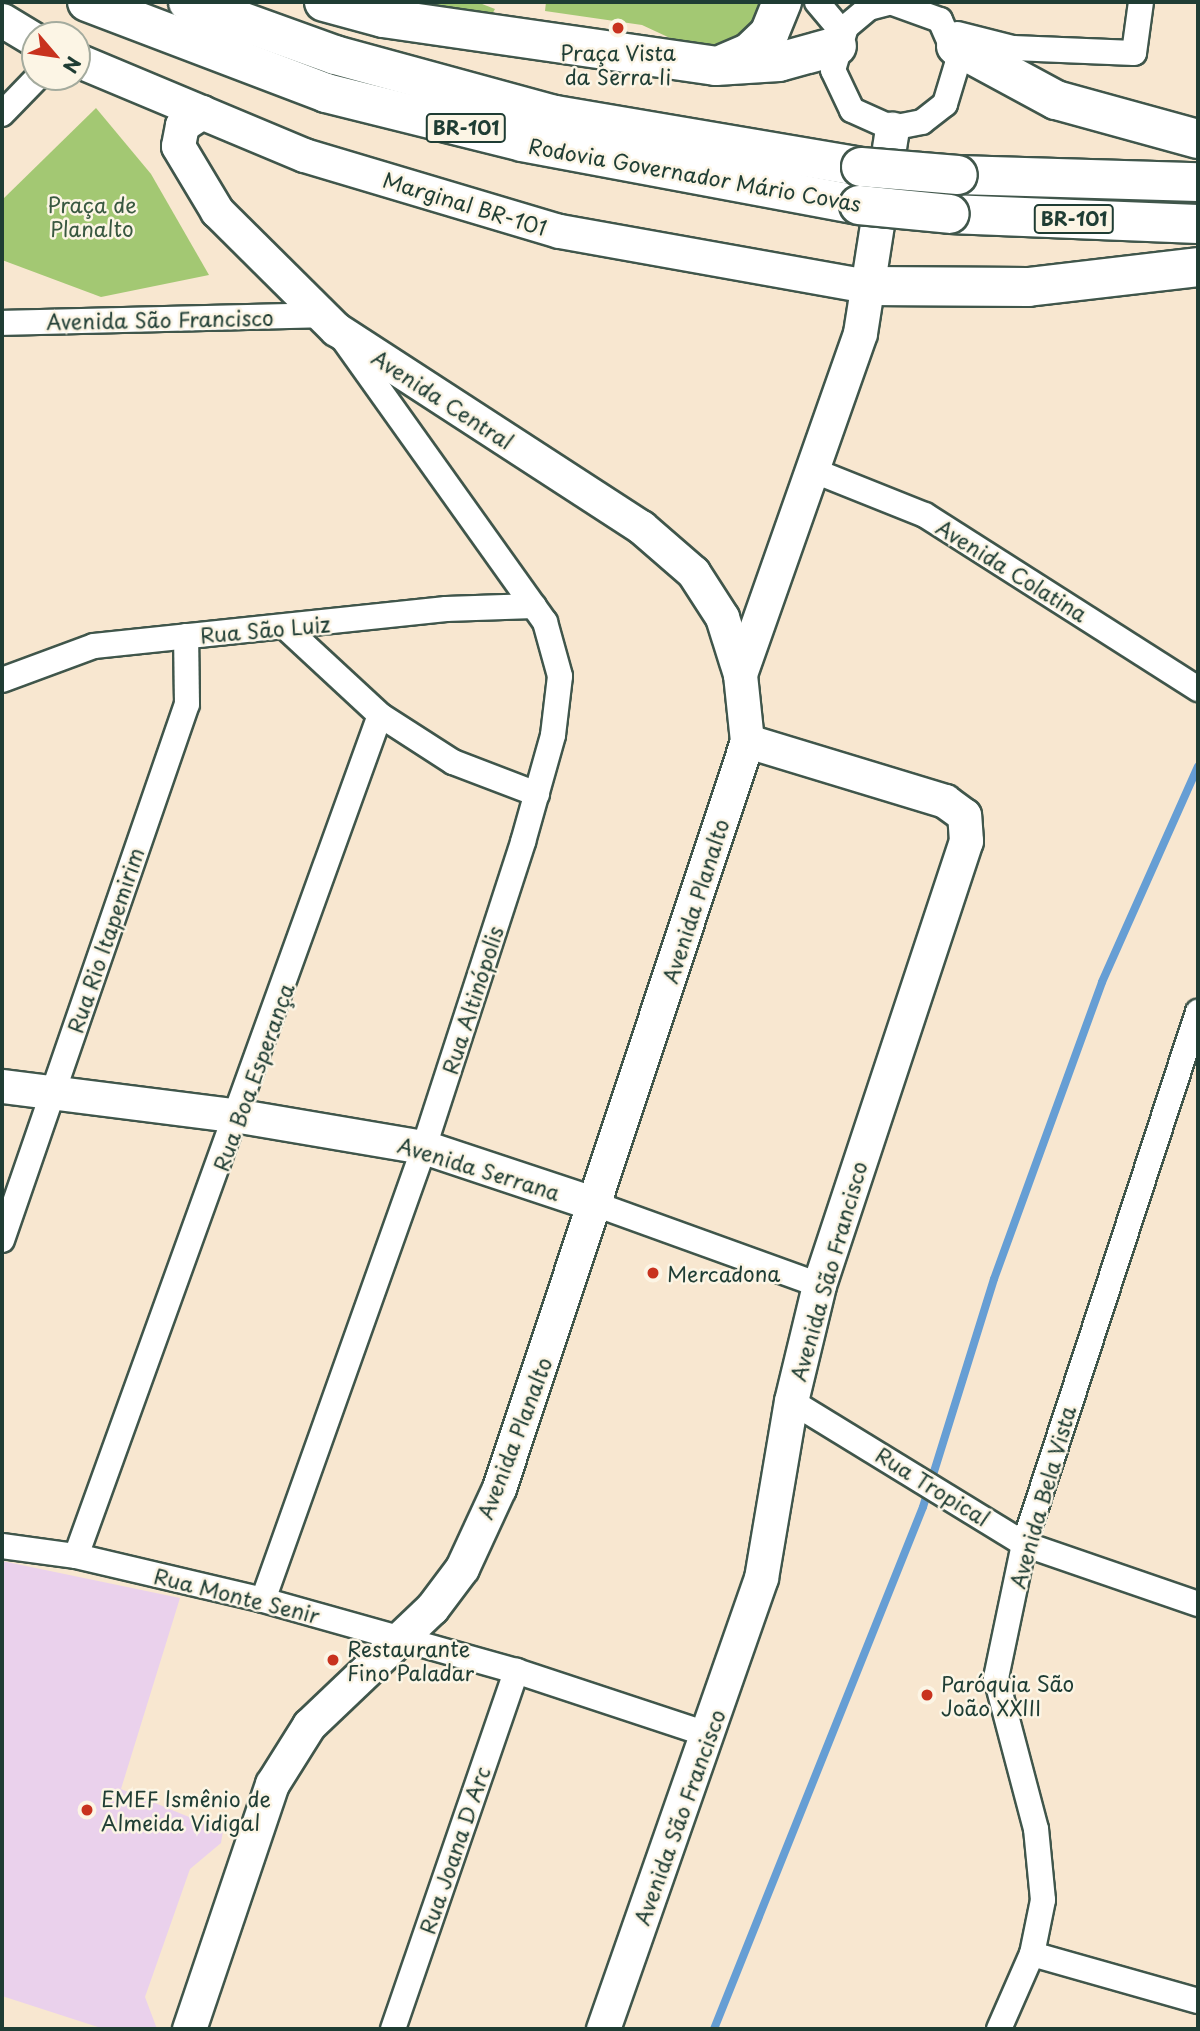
<!DOCTYPE html>
<html>
<head>
<meta charset="utf-8">
<style>
	body { margin:0 }
	#map { position:relative; width:1200px; height:2031px; overflow:hidden; background:#f8e7d0; font-family:"Playpen Sans",sans-serif }
	div>[style] { position:absolute }
	.built>* { inset:0; background:#ead1ec }
	.green>* { inset:0; background:#a3c873 }
	.stream>* { height:8px; margin:-4px; padding:0 4px; transform-origin:4px; border-radius:4px; background:#669ed4 }
	.roads { filter:drop-shadow(2px 0 #40564b) drop-shadow(-2px 0 #40564b) drop-shadow(0 2px #40564b) drop-shadow(0 -2px #40564b) }
	.street>* { height:24px; margin:-12px; padding:0 12px; transform-origin:12px; border-radius:12px; background:#fff }
	.secondary>* { height:33px; margin:-16.5px; padding:0 16.5px; transform-origin:16.5px; border-radius:16.5px; background:#fff }
	.primary>* { height:38px; margin:-19px; padding:0 19px; transform-origin:19px; border-radius:19px; background:#fff }
	.bridges { filter:drop-shadow(2px 0 #40564b) drop-shadow(-2px 0 #40564b) drop-shadow(0 2px #40564b) drop-shadow(0 -2px #40564b) }
	.primary-bridge>* { height:38px; margin:-19px; padding:0 19px; transform-origin:19px; border-radius:19px; background:#fff }
	.dots>* { width:19px; height:19px; translate:-50% -50%; box-sizing:border-box; border:4px solid #fcf5e5; border-radius:50% }
	span { translate:-50% -50%; white-space:nowrap; text-align:center; line-height:1.15; -webkit-text-stroke:5px #fcf5e5; paint-order:stroke }
	.shield-label span { padding:2px 5px; background:#fcf5e5; border:2px solid; border-radius:5px; -webkit-text-stroke-width:0 }
	.shield-label { font-size:19px; color:#1f3d34; font-weight:700 }
	.poi-label { font-size:21px; color:#1f3d34 }
	.left { translate:0 -50%; text-align:left }
	.street-label { font-size:21px; color:#1f3d34 }
	.park-label { font-size:21px; color:#395941 }
	.frame { position:absolute; inset:0; border:4px solid #1f3d34; pointer-events:none }
	.north { position:absolute; left:21px; top:21px; width:70px; height:70px; box-sizing:border-box; background:#fcf5e5; border:2px solid #a4ab9e; border-radius:50%; rotate:119deg; font-size:19px; font-weight:700; line-height:28px; text-align:center; color:#1f3d34 }
	.north::after { content:''; display:block; margin:auto; width:24px; height:32px; background:#c8321e; clip-path:polygon(50% 0,100% 100%,50% 72%,0 100%) }
</style>
</head>
<body>
<div id="map">
	<div class="built">
		<i style="clip-path:polygon(2px 1561px,180px 1598px,121px 1789px,223px 1831px,221px 1843px,190px 1869px,145px 1997px,157px 2029px,104px 2029px,2px 1996px)"></i>
	</div>
	<div class="green">
		<i style="clip-path:polygon(398px 2px,477px 2px,495px 9px,484px 29px)"></i>
		<i style="clip-path:polygon(546px 2px,762px 2px,759px 17px,740px 41px,698px 51px,642px 25px,545px 11px)"></i>
		<i style="clip-path:polygon(96px 108px,151px 174px,209px 275px,101px 297px,2px 260px,2px 200px)"></i>
	</div>
	<div class="stream">
		<i style="left:714px;top:2029px;width:562px;rotate:-68.18deg"></i>
		<i style="left:923px;top:1507px;width:239px;rotate:-72.7deg"></i>
		<i style="left:994px;top:1279px;width:316px;rotate:-70deg"></i>
		<i style="left:1102px;top:982px;width:236px;rotate:-66deg"></i>
	</div>
	<div class="roads">
		<div class="street">
			<i style="left:817px;top:2px;width:39px;rotate:50deg"></i>
			<i style="left:890px;top:2px;width:53px;rotate:19.8deg"></i>
			<i style="left:940px;top:20px;width:45px;rotate:66.3deg"></i>
			<i style="left:958px;top:61px;width:45px;rotate:106.8deg"></i>
			<i style="left:945px;top:104px;width:29px;rotate:142deg"></i>
			<i style="left:922px;top:122px;width:31px;rotate:169deg"></i>
			<i style="left:892px;top:128px;width:44px;rotate:-155.8deg"></i>
			<i style="left:852px;top:110px;width:44px;rotate:-115.4deg"></i>
			<i style="left:833px;top:70px;width:45px;rotate:-73.2deg"></i>
			<i style="left:846px;top:27px;width:30px;rotate:-40deg"></i>
			<i style="left:869px;top:8px;width:23px;rotate:-15deg"></i>
			<i style="left:957px;top:34px;width:58px;rotate:14deg"></i>
			<i style="left:1013px;top:48px;width:121px;rotate:2.4deg"></i>
			<i style="left:1134px;top:53px;width:51px;rotate:-82.2deg"></i>
			<i style="left:2px;top:114px;width:52px;rotate:-45.8deg"></i>
			<i style="left:2px;top:323px;width:317px;rotate:-1.4deg"></i>
			<i style="left:815px;top:471px;width:118px;rotate:21.8deg"></i>
			<i style="left:925px;top:515px;width:324px;rotate:32.5deg"></i>
			<i style="left:2px;top:680px;width:98px;rotate:-20.3deg"></i>
			<i style="left:94px;top:646px;width:354px;rotate:-6deg"></i>
			<i style="left:446px;top:609px;width:88px;rotate:-2deg"></i>
			<i style="left:380px;top:715px;width:87px;rotate:32.8deg"></i>
			<i style="left:453px;top:762px;width:90px;rotate:20.9deg"></i>
			<i style="left:598px;top:1205px;width:235px;rotate:19.9deg"></i>
			<i style="left:2px;top:1240px;width:567px;rotate:-70.96deg"></i>
			<i style="left:187px;top:704px;width:68px;rotate:-90.8deg"></i>
			<i style="left:791px;top:1401px;width:273px;rotate:31.5deg"></i>
			<i style="left:1024px;top:1544px;width:184px;rotate:19deg"></i>
			<i style="left:2px;top:1546px;width:75px;rotate:7.7deg"></i>
			<i style="left:76px;top:1556px;width:192px;rotate:13.2deg"></i>
			<i style="left:263px;top:1600px;width:263px;rotate:15.7deg"></i>
			<i style="left:516px;top:1671px;width:203px;rotate:18.3deg"></i>
			<i style="left:76px;top:1556px;width:894px;rotate:-70.13deg"></i>
			<i style="left:380px;top:715px;width:127px;rotate:-137.2deg"></i>
			<i style="left:263px;top:1600px;width:481px;rotate:-70.4deg"></i>
			<i style="left:424px;top:1147px;width:321px;rotate:-72deg"></i>
			<i style="left:523px;top:842px;width:111px;rotate:-74.3deg"></i>
			<i style="left:553px;top:735px;width:59px;rotate:-83.2deg"></i>
			<i style="left:560px;top:676px;width:56px;rotate:-105.5deg"></i>
			<i style="left:545px;top:622px;width:346px;rotate:-125.5deg"></i>
			<i style="left:1032px;top:1954px;width:173px;rotate:15.8deg"></i>
			<i style="left:393px;top:2029px;width:379px;rotate:-71deg"></i>
			<i style="left:999px;top:2029px;width:82px;rotate:-66.3deg"></i>
			<i style="left:1032px;top:1954px;width:55px;rotate:-78.5deg"></i>
			<i style="left:1043px;top:1900px;width:71px;rotate:-95.6deg"></i>
			<i style="left:1036px;top:1829px;width:156px;rotate:-104.8deg"></i>
			<i style="left:996px;top:1678px;width:137px;rotate:-78.2deg"></i>
			<i style="left:1024px;top:1544px;width:560px;rotate:-71.89deg"></i>
		</div>
		<div class="secondary">
			<i style="left:2px;top:20px;width:39px;rotate:31deg"></i>
			<i style="left:77px;top:60px;width:246px;rotate:22.7deg"></i>
			<i style="left:304px;top:155px;width:266px;rotate:16.6deg"></i>
			<i style="left:559px;top:231px;width:315px;rotate:10.1deg"></i>
			<i style="left:202px;top:112px;width:24px;rotate:147deg"></i>
			<i style="left:182px;top:125px;width:21px;rotate:101deg"></i>
			<i style="left:178px;top:146px;width:76px;rotate:59deg"></i>
			<i style="left:217px;top:211px;width:168px;rotate:44.8deg"></i>
			<i style="left:336px;top:329px;width:364px;rotate:33deg"></i>
			<i style="left:641px;top:527px;width:69px;rotate:40.9deg"></i>
			<i style="left:693px;top:572px;width:54px;rotate:57.2deg"></i>
			<i style="left:722px;top:617px;width:60px;rotate:72.5deg"></i>
			<i style="left:2px;top:1086px;width:240px;rotate:7.2deg"></i>
			<i style="left:240px;top:1116px;width:187px;rotate:9.6deg"></i>
			<i style="left:424px;top:1147px;width:183px;rotate:18.4deg"></i>
			<i style="left:189px;top:2029px;width:259px;rotate:-71.3deg"></i>
			<i style="left:272px;top:1784px;width:70px;rotate:-57.9deg"></i>
			<i style="left:309px;top:1725px;width:170px;rotate:-43.6deg"></i>
			<i style="left:432px;top:1608px;width:50px;rotate:-53.1deg"></i>
			<i style="left:462px;top:1568px;width:88px;rotate:-65.2deg"></i>
			<i style="left:499px;top:1488px;width:787px;rotate:-71.63deg"></i>
			<i style="left:747px;top:741px;width:67px;rotate:-96deg"></i>
			<i style="left:740px;top:674px;width:361px;rotate:-70.6deg"></i>
			<i style="left:860px;top:333px;width:207px;rotate:-81.1deg"></i>
			<i style="left:603px;top:2029px;width:478px;rotate:-70.7deg"></i>
			<i style="left:761px;top:1578px;width:180px;rotate:-80.4deg"></i>
			<i style="left:791px;top:1401px;width:119px;rotate:-76.4deg"></i>
			<i style="left:819px;top:1285px;width:468px;rotate:-71.7deg"></i>
			<i style="left:966px;top:841px;width:26px;rotate:-94deg"></i>
			<i style="left:964px;top:815px;width:24px;rotate:-144deg"></i>
			<i style="left:945px;top:801px;width:207px;rotate:-163.1deg"></i>
		</div>
		<div class="primary">
			<i style="left:87px;top:2px;width:256px;rotate:20.8deg"></i>
			<i style="left:326px;top:93px;width:202px;rotate:14deg"></i>
			<i style="left:522px;top:142px;width:343px;rotate:10.6deg"></i>
			<i style="left:188px;top:2px;width:156px;rotate:19.8deg"></i>
			<i style="left:335px;top:55px;width:228px;rotate:15.3deg"></i>
			<i style="left:555px;top:115px;width:310px;rotate:9.6deg"></i>
			<i style="left:324px;top:2px;width:61px;rotate:15.2deg"></i>
			<i style="left:383px;top:18px;width:336px;rotate:8.2deg"></i>
			<i style="left:716px;top:66px;width:63px;rotate:-3.6deg"></i>
			<i style="left:779px;top:62px;width:60px;rotate:-15.4deg"></i>
			<i style="left:956px;top:46px;width:114px;rotate:28.4deg"></i>
			<i style="left:1056px;top:100px;width:147px;rotate:15.4deg"></i>
			<i style="left:725px;top:63px;width:26px;rotate:-23deg"></i>
			<i style="left:749px;top:53px;width:28px;rotate:-44deg"></i>
			<i style="left:769px;top:34px;width:35px;rotate:-68deg"></i>
			<i style="left:958px;top:175px;width:240px;rotate:1.7deg"></i>
			<i style="left:950px;top:214px;width:248px;rotate:2.3deg"></i>
			<i style="left:869px;top:286px;width:159px;rotate:0.4deg"></i>
			<i style="left:1028px;top:287px;width:171px;rotate:-6.7deg"></i>
		</div>
	</div>
	<div class="bridges">
		<div class="primary-bridge">
			<i style="left:861px;top:167px;width:97px;rotate:4.7deg"></i>
			<i style="left:859px;top:205px;width:91px;rotate:5.6deg"></i>
		</div>
	</div>
	<div class="dots">
		<i style="left:618px;top:28px;background:#c8321e"></i>
		<i style="left:653px;top:1273px;background:#c8321e"></i>
		<i style="left:333px;top:1660px;background:#c8321e"></i>
		<i style="left:927px;top:1695px;background:#c8321e"></i>
		<i style="left:87px;top:1810px;background:#c8321e"></i>
	</div>
	<div class="shield-label">
		<span style="left:466px;top:128px">BR-101</span>
		<span style="left:1074px;top:219px">BR-101</span>
	</div>
	<div class="poi-label">
		<span style="left:618px;top:64px">Praça Vista<br>da Serra Ii</span>
		<span class="left" style="left:667px;top:1273px">Mercadona</span>
		<span class="left" style="left:347px;top:1660px">Restaurante<br>Fino Paladar</span>
		<span class="left" style="left:941px;top:1695px">Paróquia São<br>João XXIII</span>
		<span class="left" style="left:101px;top:1810px">EMEF Ismênio de<br>Almeida Vidigal</span>
	</div>
	<div class="street-label">
		<span style="left:695px;top:174px;rotate:10deg">Rodovia Governador Mário Covas</span>
		<span style="left:465px;top:203px;rotate:17deg">Marginal BR-101</span>
		<span style="left:160px;top:319px;rotate:-1deg">Avenida São Francisco</span>
		<span style="left:443px;top:399px;rotate:33deg">Avenida Central</span>
		<span style="left:1012px;top:570px;rotate:32deg">Avenida Colatina</span>
		<span style="left:265px;top:629px;rotate:-5deg">Rua São Luiz</span>
		<span style="left:695px;top:901px;rotate:-72deg">Avenida Planalto</span>
		<span style="left:105px;top:940px;rotate:-71deg">Rua Rio Itapemirim</span>
		<span style="left:472px;top:1000px;rotate:-72deg">Rua Altinópolis</span>
		<span style="left:253px;top:1077px;rotate:-70deg">Rua Boa Esperança</span>
		<span style="left:479px;top:1168px;rotate:17deg">Avenida Serrana</span>
		<span style="left:828px;top:1271px;rotate:-74deg">Avenida São Francisco</span>
		<span style="left:514px;top:1438px;rotate:-69deg">Avenida Planalto</span>
		<span style="left:933px;top:1486px;rotate:32deg">Rua Tropical</span>
		<span style="left:1042px;top:1497px;rotate:-74deg">Avenida Bela Vista</span>
		<span style="left:237px;top:1595px;rotate:14deg">Rua Monte Senir</span>
		<span style="left:679px;top:1817px;rotate:-70deg">Avenida São Francisco</span>
		<span style="left:454px;top:1850px;rotate:-71deg">Rua Joana D Arc</span>
	</div>
	<div class="park-label">
		<span style="left:92px;top:216px">Praça de<br>Planalto</span>
	</div>
	<div class="frame"></div>
	<div class="north">N</div>
</div>
</body>
</html>
